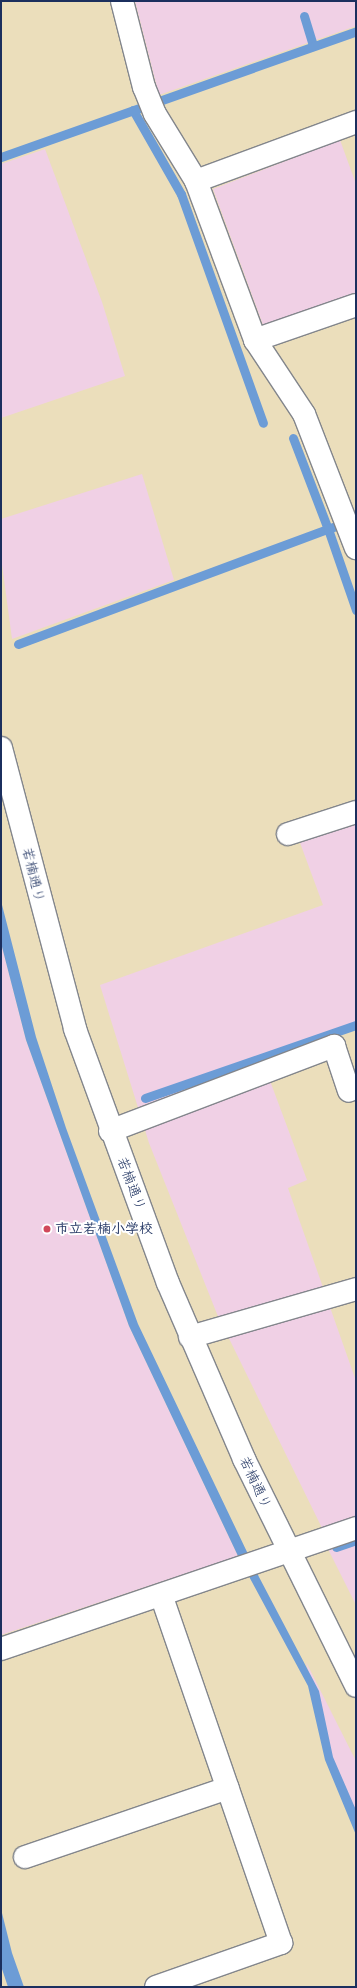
<!DOCTYPE html>
<html>
<head>
<meta charset="utf-8">
<style>
	body { margin:0 }
	#map { position:relative; width:357px; height:1988px; overflow:hidden; background:#ebdebb; font-family:Caveat,"Klee One",sans-serif }
	div>[style] { position:absolute }
	.built>* { inset:0; background:#f0d0e5 }
	.water>* { inset:0; background:#6c9cd6 }
	.stream>* { height:9px; margin:-4.5px; padding:0 4.5px; transform-origin:4.5px; border-radius:4.5px; background:#6c9cd6 }
	.roads { filter:drop-shadow(1px 0 #83868c) drop-shadow(-1px 0 #83868c) drop-shadow(0 1px #83868c) drop-shadow(0 -1px #83868c) }
	.minor>* { height:22px; margin:-11px; padding:0 11px; transform-origin:11px; border-radius:11px; background:#fff }
	.tertiary>* { height:22px; margin:-11px; padding:0 11px; transform-origin:11px; border-radius:11px; background:#fff }
	.dots>* { width:11px; height:11px; translate:-50% -50%; box-sizing:border-box; border:2px solid #fff; border-radius:50% }
	span { translate:-50% -50%; white-space:nowrap; text-align:center; line-height:1.15; -webkit-text-stroke:4px #fff; paint-order:stroke }
	.street-label { font-size:14px; color:#1b2f5e }
	.poi-label { font-size:14px; color:#1b2f5e; font-weight:700 }
	.left { translate:0 -50%; text-align:left }
	.frame { position:absolute; inset:0; border:2px solid #1b2f5e; pointer-events:none }
</style>
</head>
<body>
<div id="map">
	<div class="built">
		<i style="clip-path:polygon(135px 1px,356px 1px,356px 26px,159px 95px)"></i>
		<i style="clip-path:polygon(340px 140px,356px 184px,356px 296px,263px 325px,213px 189px)"></i>
		<i style="clip-path:polygon(45px 149px,102px 302px,125px 376px,1px 418px,1px 164px)"></i>
		<i style="clip-path:polygon(142px 474px,174px 580px,12px 639px,1px 557px,1px 519px)"></i>
		<i style="clip-path:polygon(356px 821px,356px 1029px,263px 1062px,307px 1180px,288px 1188px,356px 1381px,356px 1516px,322px 1528px,217px 1314px,149px 1143px,100px 985px,323px 905px,299px 840px)"></i>
		<i style="clip-path:polygon(1px 943px,26px 1040px,129px 1326px,238px 1556px,1px 1635px)"></i>
		<i style="clip-path:polygon(356px 1537px,356px 1605px,327px 1547px)"></i>
		<i style="clip-path:polygon(306px 1662px,356px 1761px,356px 1823px,329px 1758px)"></i>
	</div>
	<div class="water">
		<i style="clip-path:polygon(1px 901px,36px 1037px,66px 1128px,138px 1324px,259px 1577px,319px 1691px,333px 1757px,356px 1810px,356px 1835px,325px 1760px,308px 1686px,238px 1556px,129px 1326px,26px 1040px,1px 943px)"></i>
		<i style="clip-path:polygon(1px 1909px,12px 1953px,24px 1987px,8px 1987px,1px 1966px)"></i>
	</div>
	<div class="stream">
		<i style="left:304px;top:16px;width:31px;rotate:73deg"></i>
		<i style="left:133px;top:110px;width:97px;rotate:60.3deg"></i>
		<i style="left:181px;top:194px;width:243px;rotate:70.3deg"></i>
		<i style="left:1px;top:157px;width:377px;rotate:-19.5deg"></i>
		<i style="left:293px;top:438px;width:97px;rotate:69deg"></i>
		<i style="left:328px;top:529px;width:9px;rotate:-21deg"></i>
		<i style="left:18px;top:644px;width:331px;rotate:-20.4deg"></i>
		<i style="left:328px;top:529px;width:86px;rotate:70.9deg"></i>
		<i style="left:145px;top:1098px;width:223px;rotate:-19.1deg"></i>
		<i style="left:336px;top:1547px;width:21px;rotate:-19deg"></i>
	</div>
	<div class="roads">
		<div class="minor">
			<i style="left:122px;top:1px;width:89px;rotate:75.7deg"></i>
			<i style="left:144px;top:87px;width:29px;rotate:68deg"></i>
			<i style="left:155px;top:114px;width:79px;rotate:58.5deg"></i>
			<i style="left:196px;top:181px;width:170px;rotate:69.6deg"></i>
			<i style="left:255px;top:340px;width:89px;rotate:56.5deg"></i>
			<i style="left:304px;top:414px;width:144px;rotate:68.8deg"></i>
			<i style="left:196px;top:181px;width:171px;rotate:-20.2deg"></i>
			<i style="left:255px;top:340px;width:107px;rotate:-19.1deg"></i>
			<i style="left:288px;top:834px;width:71px;rotate:-17.9deg"></i>
			<i style="left:110px;top:1131px;width:240px;rotate:-20.8deg"></i>
			<i style="left:334px;top:1046px;width:47px;rotate:71.6deg"></i>
			<i style="left:190px;top:1337px;width:173px;rotate:-16.1deg"></i>
			<i style="left:1px;top:1649px;width:375px;rotate:-18.8deg"></i>
			<i style="left:25px;top:1857px;width:214px;rotate:-18.8deg"></i>
			<i style="left:156px;top:1987px;width:133px;rotate:-19.4deg"></i>
			<i style="left:281px;top:1943px;width:368px;rotate:-109deg"></i>
		</div>
		<div class="tertiary">
			<i style="left:1px;top:748px;width:291px;rotate:75.2deg"></i>
			<i style="left:75px;top:1029px;width:270px;rotate:69.9deg"></i>
			<i style="left:168px;top:1283px;width:192px;rotate:66.6deg"></i>
			<i style="left:244px;top:1459px;width:253px;rotate:63.7deg"></i>
		</div>
	</div>
	<div class="dots">
		<i style="left:47px;top:1229px;background:#d1495b"></i>
	</div>
	<div class="street-label">
		<span style="left:33px;top:875px;rotate:76deg">若楠通り</span>
		<span style="left:131px;top:1184px;rotate:69deg">若楠通り</span>
		<span style="left:255px;top:1483px;rotate:65deg">若楠通り</span>
	</div>
	<div class="poi-label">
		<span class="left" style="left:55px;top:1229px">市立若楠小学校</span>
	</div>
	<div class="frame"></div>
</div>
</body>
</html>
